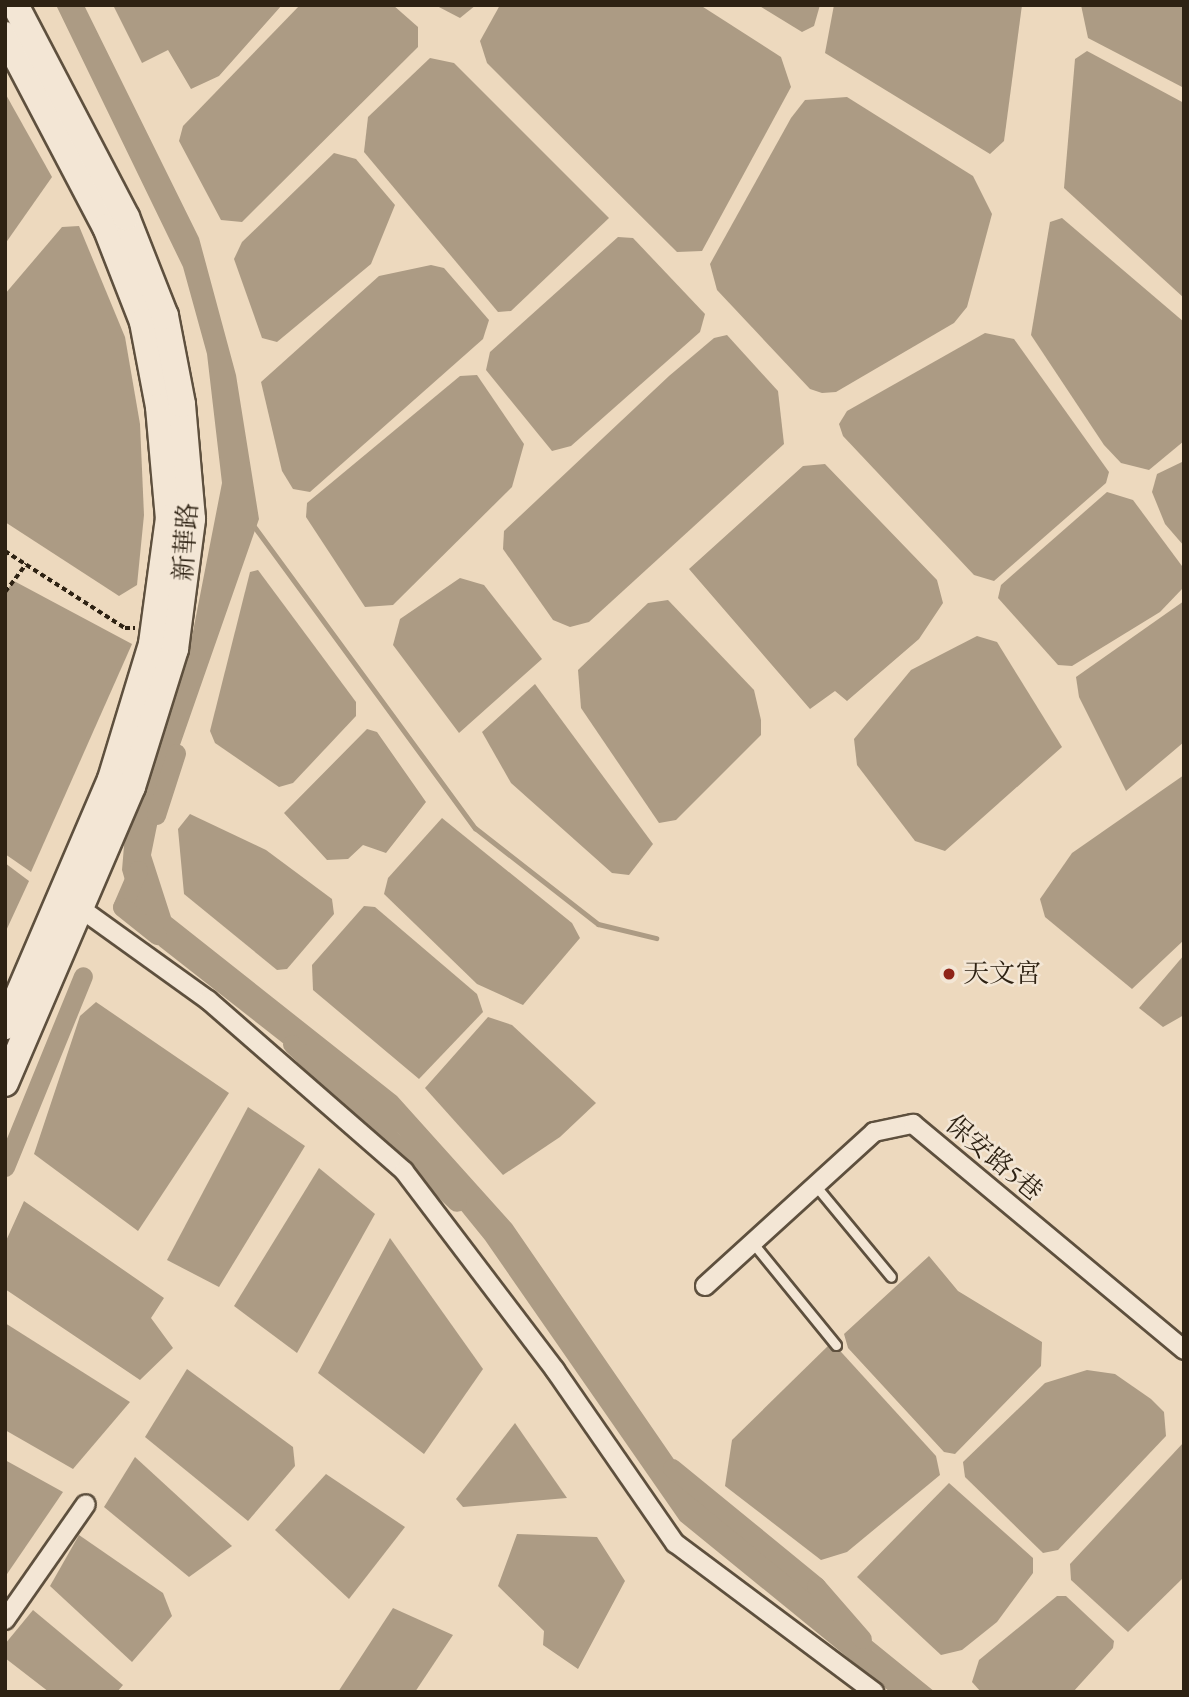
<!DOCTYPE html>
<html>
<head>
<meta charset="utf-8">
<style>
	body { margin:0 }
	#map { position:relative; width:1189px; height:1697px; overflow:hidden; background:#edd9be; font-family:"EB Garamond","Noto Serif TC",serif }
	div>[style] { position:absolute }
	.water>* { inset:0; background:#ac9b84 }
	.stream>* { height:5px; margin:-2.5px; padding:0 2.5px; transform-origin:2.5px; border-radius:2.5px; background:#ac9b84 }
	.canal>* { height:19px; margin:-9.5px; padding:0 9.5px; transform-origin:9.5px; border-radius:9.5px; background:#ac9b84 }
	.path>* { height:3.5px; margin-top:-1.75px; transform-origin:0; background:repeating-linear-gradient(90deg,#2e2213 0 5px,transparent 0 8.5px) }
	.roads { filter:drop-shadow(2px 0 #5e503e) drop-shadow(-2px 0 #5e503e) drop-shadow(0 2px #5e503e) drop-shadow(0 -2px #5e503e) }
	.lane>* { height:9px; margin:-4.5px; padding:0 4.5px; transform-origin:4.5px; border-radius:4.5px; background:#f3e6d5 }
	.street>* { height:18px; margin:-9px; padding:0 9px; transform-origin:9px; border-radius:9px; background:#f3e6d5 }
	.secondary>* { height:26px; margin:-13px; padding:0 13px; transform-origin:13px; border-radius:13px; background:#f3e6d5 }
	.dots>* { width:19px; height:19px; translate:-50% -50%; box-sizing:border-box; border:4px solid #f3e6d5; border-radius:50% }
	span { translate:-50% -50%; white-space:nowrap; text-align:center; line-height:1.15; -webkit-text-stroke:5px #f3e6d5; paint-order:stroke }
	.street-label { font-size:26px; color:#2e2213 }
	.poi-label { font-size:26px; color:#2e2213 }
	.left { translate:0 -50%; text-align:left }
	.frame { position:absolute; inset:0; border:7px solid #2e2213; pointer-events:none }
</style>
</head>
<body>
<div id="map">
	<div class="water">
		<i style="clip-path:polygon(56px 5px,84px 5px,199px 238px,236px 375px,259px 519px,164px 791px,151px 855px,171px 917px,397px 1096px,512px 1224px,706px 1506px,935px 1692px,890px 1692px,680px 1521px,485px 1240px,399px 1134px,159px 946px,136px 918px,122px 870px,126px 822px,189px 652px,222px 483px,207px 354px,183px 267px)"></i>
		<i style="clip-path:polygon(113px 5px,282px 5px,219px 76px,191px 89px,168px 50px,142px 63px)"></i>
		<i style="clip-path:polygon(300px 5px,393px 5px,418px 27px,418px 47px,242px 222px,221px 220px,179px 141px,183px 126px)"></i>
		<i style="clip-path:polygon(435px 5px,476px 5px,460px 18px)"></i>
		<i style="clip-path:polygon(500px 5px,700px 5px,781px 57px,791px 87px,702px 251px,677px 252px,487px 63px,480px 41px)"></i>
		<i style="clip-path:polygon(758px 5px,820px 5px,814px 26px,802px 32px)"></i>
		<i style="clip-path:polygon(834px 5px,1022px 5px,1004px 141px,990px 154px,825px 53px)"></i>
		<i style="clip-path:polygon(1081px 5px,1184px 5px,1184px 88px,1088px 38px)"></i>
		<i style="clip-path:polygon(1087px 51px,1184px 103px,1184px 298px,1064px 188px,1075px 59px)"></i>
		<i style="clip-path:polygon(430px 58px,454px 63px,609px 218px,511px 311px,498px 312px,364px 152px,368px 117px)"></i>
		<i style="clip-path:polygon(5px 93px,52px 177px,5px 244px)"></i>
		<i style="clip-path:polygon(847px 97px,973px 176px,992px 214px,967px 307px,954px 323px,836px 392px,822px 393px,810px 389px,717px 290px,710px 264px,791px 118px,805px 100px)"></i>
		<i style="clip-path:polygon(334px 153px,356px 159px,395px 205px,371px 264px,277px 342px,262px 338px,234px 259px,242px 242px)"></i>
		<i style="clip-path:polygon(1062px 218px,1184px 322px,1184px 441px,1149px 470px,1121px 463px,1104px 445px,1031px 335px,1050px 222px)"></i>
		<i style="clip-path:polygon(79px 226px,125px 337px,140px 424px,144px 515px,137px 585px,119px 596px,5px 522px,5px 294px,62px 227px)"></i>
		<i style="clip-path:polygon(618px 237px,633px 238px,705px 314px,700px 332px,571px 446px,552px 451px,486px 370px,490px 352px)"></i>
		<i style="clip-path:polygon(431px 265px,444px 268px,489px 320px,483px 339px,310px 492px,293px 489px,282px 471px,261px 382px,379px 276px)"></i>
		<i style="clip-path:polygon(985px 333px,1014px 339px,1109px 472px,1106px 483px,994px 581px,974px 575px,843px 436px,839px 424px,847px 411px)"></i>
		<i style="clip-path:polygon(727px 335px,778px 391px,784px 444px,589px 622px,570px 627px,553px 620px,503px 549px,504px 531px,669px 376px,714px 338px)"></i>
		<i style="clip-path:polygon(477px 375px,524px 444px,512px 487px,393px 605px,365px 607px,306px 517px,307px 503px,460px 376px)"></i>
		<i style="clip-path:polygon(1184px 461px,1184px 546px,1165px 524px,1152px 492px,1157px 474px)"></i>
		<i style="clip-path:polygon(825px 464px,937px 580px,943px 603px,919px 639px,847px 701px,835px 691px,810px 709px,689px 569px,803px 466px)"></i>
		<i style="clip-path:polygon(1107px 492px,1133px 500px,1182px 566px,1183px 588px,1160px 612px,1072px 666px,1058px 665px,998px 598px,1001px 585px)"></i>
		<i style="clip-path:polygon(258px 570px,356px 702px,356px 716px,293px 783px,279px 787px,215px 743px,210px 731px,250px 572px)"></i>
		<i style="clip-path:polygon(460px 578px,484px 585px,542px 659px,459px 733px,393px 645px,400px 619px)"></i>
		<i style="clip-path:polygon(14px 581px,132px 644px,31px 872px,5px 854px,5px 592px)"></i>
		<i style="clip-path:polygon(668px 600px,754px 690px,761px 720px,761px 735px,676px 820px,659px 823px,581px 708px,578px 670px,648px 603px)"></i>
		<i style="clip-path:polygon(1184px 601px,1184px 742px,1126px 791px,1079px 697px,1076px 677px)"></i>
		<i style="clip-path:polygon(977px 636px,997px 642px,1062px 747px,945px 851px,915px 841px,857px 765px,854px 739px,911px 670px)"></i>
		<i style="clip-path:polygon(535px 684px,653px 844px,629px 875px,612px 873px,511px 783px,482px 732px)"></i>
		<i style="clip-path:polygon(367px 729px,377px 732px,426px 802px,386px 853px,363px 845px,348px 859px,327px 860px,284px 813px)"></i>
		<i style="clip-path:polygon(1184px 775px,1184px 940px,1132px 989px,1045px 917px,1040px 899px,1072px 853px)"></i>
		<i style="clip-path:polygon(190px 814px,266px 850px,332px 899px,334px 914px,287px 969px,277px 970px,184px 894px,178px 829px)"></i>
		<i style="clip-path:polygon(442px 818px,572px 923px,580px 938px,523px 1005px,477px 984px,384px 894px,388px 878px)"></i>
		<i style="clip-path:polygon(5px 863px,29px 881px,5px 933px)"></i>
		<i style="clip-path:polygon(364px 906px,375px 907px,477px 994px,483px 1012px,419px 1079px,313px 990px,312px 965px)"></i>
		<i style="clip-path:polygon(1184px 955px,1184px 1015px,1163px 1027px,1139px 1008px)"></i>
		<i style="clip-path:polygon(96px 1002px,229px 1093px,138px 1231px,34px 1154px,80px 1016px)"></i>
		<i style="clip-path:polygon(488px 1017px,512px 1025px,596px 1103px,560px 1137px,503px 1175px,425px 1088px)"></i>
		<i style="clip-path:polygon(248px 1107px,305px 1146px,219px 1287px,167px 1260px)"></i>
		<i style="clip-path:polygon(319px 1168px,375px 1214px,297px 1353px,234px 1306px)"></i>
		<i style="clip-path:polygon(24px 1201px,164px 1298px,151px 1318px,173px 1348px,140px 1380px,5px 1289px,5px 1243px)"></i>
		<i style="clip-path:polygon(390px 1238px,483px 1369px,424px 1454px,318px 1373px)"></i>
		<i style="clip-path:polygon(929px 1256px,958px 1291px,1042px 1342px,1041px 1366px,955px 1454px,944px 1452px,848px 1348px,844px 1334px)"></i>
		<i style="clip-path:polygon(5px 1323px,130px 1402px,73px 1469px,5px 1430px)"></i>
		<i style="clip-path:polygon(832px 1342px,936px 1456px,940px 1475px,847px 1552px,821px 1560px,725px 1486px,732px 1440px)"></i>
		<i style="clip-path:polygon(187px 1369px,293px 1447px,295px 1466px,248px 1521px,145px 1437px)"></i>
		<i style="clip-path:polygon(1087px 1370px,1115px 1374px,1151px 1399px,1164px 1412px,1166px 1436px,1058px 1550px,1043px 1553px,965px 1477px,963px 1462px,1045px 1383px)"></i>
		<i style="clip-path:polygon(515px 1423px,567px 1498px,463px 1507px,456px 1499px)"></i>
		<i style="clip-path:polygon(1184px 1442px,1184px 1577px,1128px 1632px,1071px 1580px,1070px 1564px)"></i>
		<i style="clip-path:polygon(135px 1457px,232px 1546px,189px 1577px,104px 1507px)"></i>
		<i style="clip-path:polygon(5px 1460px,63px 1492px,5px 1577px)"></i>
		<i style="clip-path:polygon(326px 1474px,405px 1527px,349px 1599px,275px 1530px)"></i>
		<i style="clip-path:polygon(949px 1483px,1033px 1558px,1033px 1573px,997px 1622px,962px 1650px,941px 1655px,857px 1577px)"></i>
		<i style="clip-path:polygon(517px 1534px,597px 1537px,625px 1581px,578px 1669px,543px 1645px,544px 1631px,498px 1586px)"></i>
		<i style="clip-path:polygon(79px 1535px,163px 1593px,172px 1616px,132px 1662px,50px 1586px)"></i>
		<i style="clip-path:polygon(1057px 1596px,1066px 1596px,1114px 1641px,1113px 1648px,1073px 1692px,981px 1692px,972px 1682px,979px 1660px)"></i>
		<i style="clip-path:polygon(393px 1608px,453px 1635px,415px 1692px,338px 1692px)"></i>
		<i style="clip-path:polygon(33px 1610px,123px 1685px,117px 1692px,49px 1692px,5px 1658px,5px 1644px)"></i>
	</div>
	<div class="stream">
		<i style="left:253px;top:525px;width:376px;rotate:53.8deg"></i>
		<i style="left:475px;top:828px;width:156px;rotate:38deg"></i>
		<i style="left:598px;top:924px;width:60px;rotate:13.6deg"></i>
	</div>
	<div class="canal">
		<i style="left:156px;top:815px;width:65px;rotate:-72.1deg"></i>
		<i style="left:138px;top:870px;width:40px;rotate:113.4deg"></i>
		<i style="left:122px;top:907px;width:45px;rotate:38.7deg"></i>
		<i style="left:292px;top:1044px;width:228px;rotate:43.8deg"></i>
		<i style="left:5px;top:1167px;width:206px;rotate:-67.8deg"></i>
		<i style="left:672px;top:1468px;width:186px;rotate:39.3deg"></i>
		<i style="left:816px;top:1586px;width:70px;rotate:49deg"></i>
	</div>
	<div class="path">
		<i style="left:5px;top:551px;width:143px;rotate:32.7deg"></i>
		<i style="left:125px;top:628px;width:10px"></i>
		<i style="left:5px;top:592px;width:35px;rotate:-53deg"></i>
	</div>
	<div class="roads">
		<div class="lane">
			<i style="left:815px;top:1185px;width:119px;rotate:50.4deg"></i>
			<i style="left:752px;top:1242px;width:133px;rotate:50.8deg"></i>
		</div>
		<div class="street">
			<i style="left:80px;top:908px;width:158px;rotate:35.7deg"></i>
			<i style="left:208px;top:1000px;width:260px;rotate:41.1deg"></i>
			<i style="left:404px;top:1171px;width:250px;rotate:52.8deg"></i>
			<i style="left:555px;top:1370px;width:211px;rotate:55.3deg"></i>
			<i style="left:675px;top:1543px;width:249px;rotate:36.8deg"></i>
			<i style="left:705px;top:1286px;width:229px;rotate:-42.3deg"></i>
			<i style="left:874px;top:1132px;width:40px;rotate:-12deg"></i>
			<i style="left:913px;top:1124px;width:353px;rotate:39.8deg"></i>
			<i style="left:5px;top:1620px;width:141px;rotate:-55.1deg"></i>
		</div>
		<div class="secondary">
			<i style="left:5px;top:35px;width:217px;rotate:62.3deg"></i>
			<i style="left:106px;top:227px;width:102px;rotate:68.7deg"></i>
			<i style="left:143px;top:322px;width:86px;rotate:79.3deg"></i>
			<i style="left:159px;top:407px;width:111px;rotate:84.9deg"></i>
			<i style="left:169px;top:518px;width:127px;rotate:97.7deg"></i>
			<i style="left:152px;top:644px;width:141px;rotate:106.9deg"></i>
			<i style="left:111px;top:779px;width:269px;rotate:113.2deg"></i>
			<i style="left:5px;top:1083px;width:322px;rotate:-66.8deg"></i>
			<i style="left:132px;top:787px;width:145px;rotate:-72.7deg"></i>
			<i style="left:175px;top:649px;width:131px;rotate:-82.5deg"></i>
			<i style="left:192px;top:519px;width:115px;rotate:-95deg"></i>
			<i style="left:182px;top:404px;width:90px;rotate:-100.9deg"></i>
			<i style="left:165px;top:316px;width:106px;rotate:-111.5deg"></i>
			<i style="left:126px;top:217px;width:239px;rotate:-117.6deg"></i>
		</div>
	</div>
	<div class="dots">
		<i style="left:949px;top:974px;background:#8f2418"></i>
	</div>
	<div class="street-label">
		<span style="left:186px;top:542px;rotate:-86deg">新華路</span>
		<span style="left:994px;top:1158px;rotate:40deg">保安路5巷</span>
	</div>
	<div class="poi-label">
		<span class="left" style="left:963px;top:974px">天文宮</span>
	</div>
	<div class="frame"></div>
</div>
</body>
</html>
